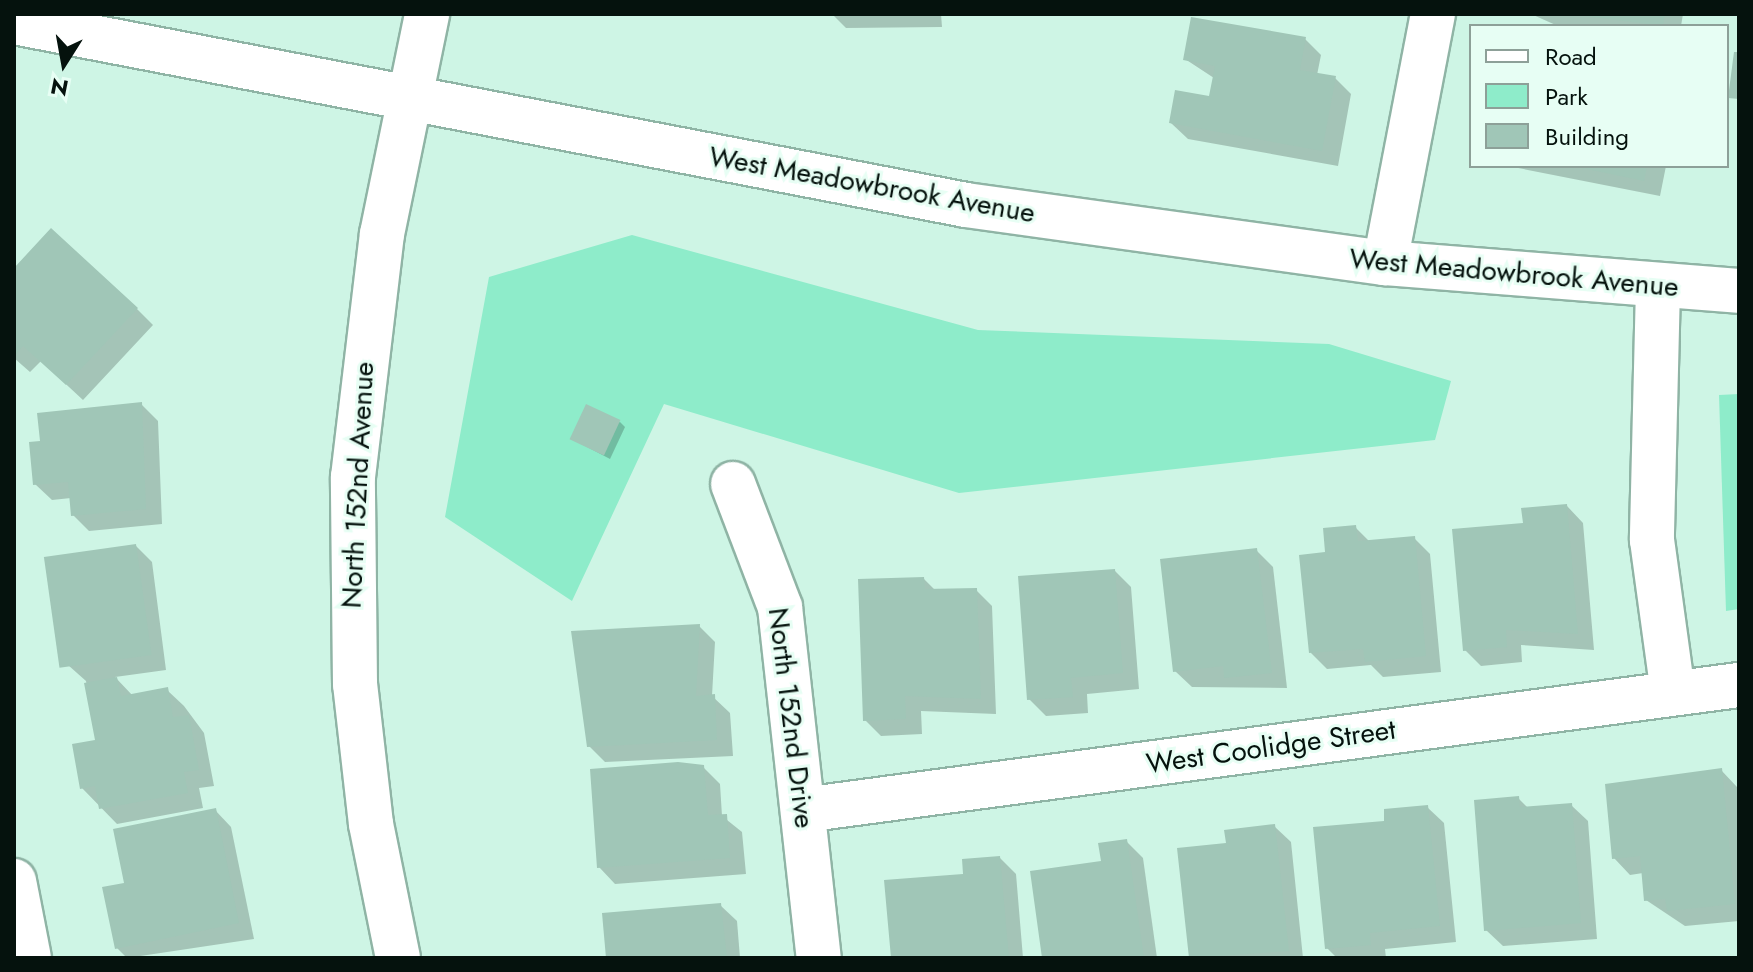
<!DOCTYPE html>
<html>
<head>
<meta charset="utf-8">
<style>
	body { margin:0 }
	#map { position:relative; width:1753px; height:972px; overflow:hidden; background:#cef5e5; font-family:Jost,sans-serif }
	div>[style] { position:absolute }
	.green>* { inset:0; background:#8eecca }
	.shadow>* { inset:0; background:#0003 }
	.building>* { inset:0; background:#a0c6b7; transform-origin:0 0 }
	.roads { filter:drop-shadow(2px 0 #8fb4a5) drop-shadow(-2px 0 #8fb4a5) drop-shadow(0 2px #8fb4a5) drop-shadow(0 -2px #8fb4a5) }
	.minor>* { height:44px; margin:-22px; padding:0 22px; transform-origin:22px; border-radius:22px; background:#fff }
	span { translate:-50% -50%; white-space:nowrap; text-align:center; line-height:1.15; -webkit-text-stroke:6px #e7fef4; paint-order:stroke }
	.street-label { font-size:28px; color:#05120d }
	.frame { position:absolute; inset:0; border:16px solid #05120d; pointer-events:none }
	.legend { position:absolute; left:1469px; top:24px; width:260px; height:144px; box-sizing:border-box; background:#e7fef4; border:2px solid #8da098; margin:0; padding:10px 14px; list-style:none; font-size:24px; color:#05120d }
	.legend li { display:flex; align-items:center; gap:16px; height:40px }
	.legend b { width:40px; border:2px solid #8da098 }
	.north { position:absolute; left:24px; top:24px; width:80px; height:80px; -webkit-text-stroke:6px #e7fef4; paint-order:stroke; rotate:191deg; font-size:22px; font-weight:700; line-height:32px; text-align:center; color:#05120d }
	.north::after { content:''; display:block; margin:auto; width:28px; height:36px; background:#05120d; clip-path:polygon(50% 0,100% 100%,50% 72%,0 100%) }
</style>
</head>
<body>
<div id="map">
	<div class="green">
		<i style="clip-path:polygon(632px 235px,978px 330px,1329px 344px,1451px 381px,1435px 440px,959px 493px,664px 404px,572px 601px,445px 517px,489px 277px)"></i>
		<i style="clip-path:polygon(1739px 394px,1739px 609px,1726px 611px,1719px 395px)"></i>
	</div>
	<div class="shadow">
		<i style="clip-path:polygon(832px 14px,941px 14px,942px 27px,846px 28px)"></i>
		<i style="clip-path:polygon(1531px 14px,1683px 14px,1681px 26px,1558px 26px)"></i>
		<i style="clip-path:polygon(1305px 39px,1321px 55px,1317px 75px,1335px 78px,1351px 94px,1338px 166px,1188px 139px,1171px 123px,1211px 98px,1214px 78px,1185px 59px)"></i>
		<i style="clip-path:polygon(1508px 166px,1666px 166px,1660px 196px)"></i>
		<i style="clip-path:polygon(14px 270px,137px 309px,153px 325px,83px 400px,41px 361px,30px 372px,14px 358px)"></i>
		<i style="clip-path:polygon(141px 404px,158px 421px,162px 524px,89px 531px,73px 515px,71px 498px,52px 500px,35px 484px,42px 443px)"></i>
		<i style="clip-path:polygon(620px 422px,625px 427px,610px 459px,572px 439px)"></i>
		<i style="clip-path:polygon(1567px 506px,1583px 523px,1594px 650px,1521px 645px,1522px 662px,1481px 666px,1465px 650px,1525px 524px)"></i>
		<i style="clip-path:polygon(1355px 527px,1370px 542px,1414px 538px,1430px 554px,1441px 672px,1383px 677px,1371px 665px,1327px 669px,1311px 653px,1327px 554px)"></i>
		<i style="clip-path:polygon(136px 546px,152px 562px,166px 670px,115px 677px,133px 696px,167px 690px,184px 706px,204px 733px,214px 786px,199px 788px,203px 808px,117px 824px,82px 788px,97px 741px,86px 681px,68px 665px,63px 625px,53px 615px,46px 558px)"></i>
		<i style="clip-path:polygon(1257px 551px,1273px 567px,1287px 688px,1192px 687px,1175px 671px)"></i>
		<i style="clip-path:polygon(1115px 571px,1131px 587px,1139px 689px,1087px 694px,1088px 713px,1046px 716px,1029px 699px)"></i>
		<i style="clip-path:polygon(924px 579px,936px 591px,976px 590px,992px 606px,996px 714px,921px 711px,922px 734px,881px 736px,865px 720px)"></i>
		<i style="clip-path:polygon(699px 626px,715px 642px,712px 696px,730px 713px,733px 756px,605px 762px,589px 746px)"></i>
		<i style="clip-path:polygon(703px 767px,720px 784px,722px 816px,742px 832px,746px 874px,615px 884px,599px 867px)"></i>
		<i style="clip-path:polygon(1721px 770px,1737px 787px,1739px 921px,1685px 926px,1646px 900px,1643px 873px,1630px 875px,1614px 858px)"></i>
		<i style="clip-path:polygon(1518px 798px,1528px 808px,1571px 805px,1588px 821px,1597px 939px,1503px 946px,1486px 930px)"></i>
		<i style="clip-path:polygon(1427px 807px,1444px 823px,1456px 942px,1385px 949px,1386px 958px,1337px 958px,1327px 948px,1387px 822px)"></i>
		<i style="clip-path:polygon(215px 810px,231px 827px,254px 939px,127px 958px,117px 948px,126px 884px)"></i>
		<i style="clip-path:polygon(1274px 826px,1291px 842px,1303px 958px,1191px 958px,1179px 850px,1228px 844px)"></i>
		<i style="clip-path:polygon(1126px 841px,1143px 858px,1157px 958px,1044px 958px,1103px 862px)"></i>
		<i style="clip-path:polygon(1000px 858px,1016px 874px,1023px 958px,893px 958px,965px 876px)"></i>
		<i style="clip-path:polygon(720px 905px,737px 921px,740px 958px,608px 958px)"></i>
	</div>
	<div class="building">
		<i style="clip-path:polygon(1569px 14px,1665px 14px,1663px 26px)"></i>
		<i style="clip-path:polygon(1191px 17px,1306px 37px,1300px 70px,1336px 76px,1322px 151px,1169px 123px,1175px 90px,1209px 96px,1215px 66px,1183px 60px)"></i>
		<i style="clip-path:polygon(1734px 52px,1739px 52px,1739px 99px,1728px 98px)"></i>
		<i style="clip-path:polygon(1572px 166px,1647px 166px,1644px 181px)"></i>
		<i style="clip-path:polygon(51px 228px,138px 308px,66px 385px,23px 346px,14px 356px,14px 268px)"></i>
		<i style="clip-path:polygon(142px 402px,146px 509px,71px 516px,68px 482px,33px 485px,29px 442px,40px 441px,37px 413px)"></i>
		<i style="left:586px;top:404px;width:38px;height:39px;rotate:25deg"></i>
		<i style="clip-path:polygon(1567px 504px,1578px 634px,1506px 630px,1507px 647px,1463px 651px,1452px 529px,1523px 523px,1521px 508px)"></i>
		<i style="clip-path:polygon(1356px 525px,1358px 541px,1415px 536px,1426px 656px,1365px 662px,1363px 649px,1309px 653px,1299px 555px,1325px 552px,1323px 528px)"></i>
		<i style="left:136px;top:544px;width:112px;height:93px;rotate:82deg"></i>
		<i style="clip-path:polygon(1257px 548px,1272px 673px,1224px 678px,1223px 666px,1173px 672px,1160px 559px)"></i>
		<i style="clip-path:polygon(1115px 569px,1123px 673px,1071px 678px,1073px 697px,1027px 700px,1018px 576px)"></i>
		<i style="clip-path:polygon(924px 577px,925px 589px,977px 588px,981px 699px,905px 696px,906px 719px,863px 721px,858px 579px)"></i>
		<i style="clip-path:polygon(700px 624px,696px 696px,715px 694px,717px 740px,587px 747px,571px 631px)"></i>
		<i style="clip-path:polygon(117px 677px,121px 696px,168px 687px,173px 717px,189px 715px,199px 770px,184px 772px,188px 793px,99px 809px,95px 786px,80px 789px,72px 744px,95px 740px,84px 683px)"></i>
		<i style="clip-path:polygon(678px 762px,704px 765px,708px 815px,727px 814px,730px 858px,597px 868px,590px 769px)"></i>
		<i style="clip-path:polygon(1722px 768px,1735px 904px,1667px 911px,1665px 899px,1644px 901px,1640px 856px,1612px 859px,1605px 784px)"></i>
		<i style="clip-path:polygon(1519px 796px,1520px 807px,1572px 803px,1581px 923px,1484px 931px,1474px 800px)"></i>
		<i style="clip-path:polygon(1428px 805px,1440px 926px,1370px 933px,1371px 945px,1325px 949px,1313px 827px,1384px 821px,1384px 809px)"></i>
		<i style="clip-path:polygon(216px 808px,239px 923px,115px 949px,102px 887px,124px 883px,113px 829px)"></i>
		<i style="clip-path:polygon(1275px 824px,1289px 951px,1189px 958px,1177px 848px,1226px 843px,1224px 830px)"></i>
		<i style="clip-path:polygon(1127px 839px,1144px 958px,1042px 958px,1030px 871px,1101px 861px,1098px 843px)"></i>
		<i style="clip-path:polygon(1000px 856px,1009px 958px,891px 958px,884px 880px,963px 874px,962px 859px)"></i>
		<i style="clip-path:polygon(721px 903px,727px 958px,606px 958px,602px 913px)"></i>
	</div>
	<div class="roads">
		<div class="minor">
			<i style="left:14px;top:22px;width:969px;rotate:10.88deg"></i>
			<i style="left:966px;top:205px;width:423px;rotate:7.9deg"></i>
			<i style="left:1385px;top:263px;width:355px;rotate:4.5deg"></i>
			<i style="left:1385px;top:263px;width:254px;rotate:-79.1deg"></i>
			<i style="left:1658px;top:287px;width:253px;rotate:91.4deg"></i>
			<i style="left:1652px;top:540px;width:154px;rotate:82.2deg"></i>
			<i style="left:733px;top:484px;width:132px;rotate:69.1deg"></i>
			<i style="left:780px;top:607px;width:353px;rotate:83.7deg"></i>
			<i style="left:803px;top:810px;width:944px;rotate:-7.61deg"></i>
			<i style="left:14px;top:881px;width:78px;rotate:79deg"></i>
			<i style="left:398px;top:958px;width:137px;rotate:-101.4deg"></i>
			<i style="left:371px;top:824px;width:141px;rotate:-96.5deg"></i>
			<i style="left:355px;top:684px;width:207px;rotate:-90.6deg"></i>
			<i style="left:353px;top:477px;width:245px;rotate:-83.2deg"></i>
			<i style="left:382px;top:234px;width:225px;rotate:-78.4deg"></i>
		</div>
	</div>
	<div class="street-label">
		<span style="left:872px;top:185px;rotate:10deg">West Meadowbrook Avenue</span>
		<span style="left:1514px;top:273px;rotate:5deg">West Meadowbrook Avenue</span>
		<span style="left:358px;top:485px;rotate:-87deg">North 152nd Avenue</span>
		<span style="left:791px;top:718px;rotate:83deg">North 152nd Drive</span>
		<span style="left:1271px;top:747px;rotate:-8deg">West Coolidge Street</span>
	</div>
	<div class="frame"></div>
	<ul class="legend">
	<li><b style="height:10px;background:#fff"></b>Road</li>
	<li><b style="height:22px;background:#8eecca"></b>Park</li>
	<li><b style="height:22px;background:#a0c6b7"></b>Building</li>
	</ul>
	<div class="north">N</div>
</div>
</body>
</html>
